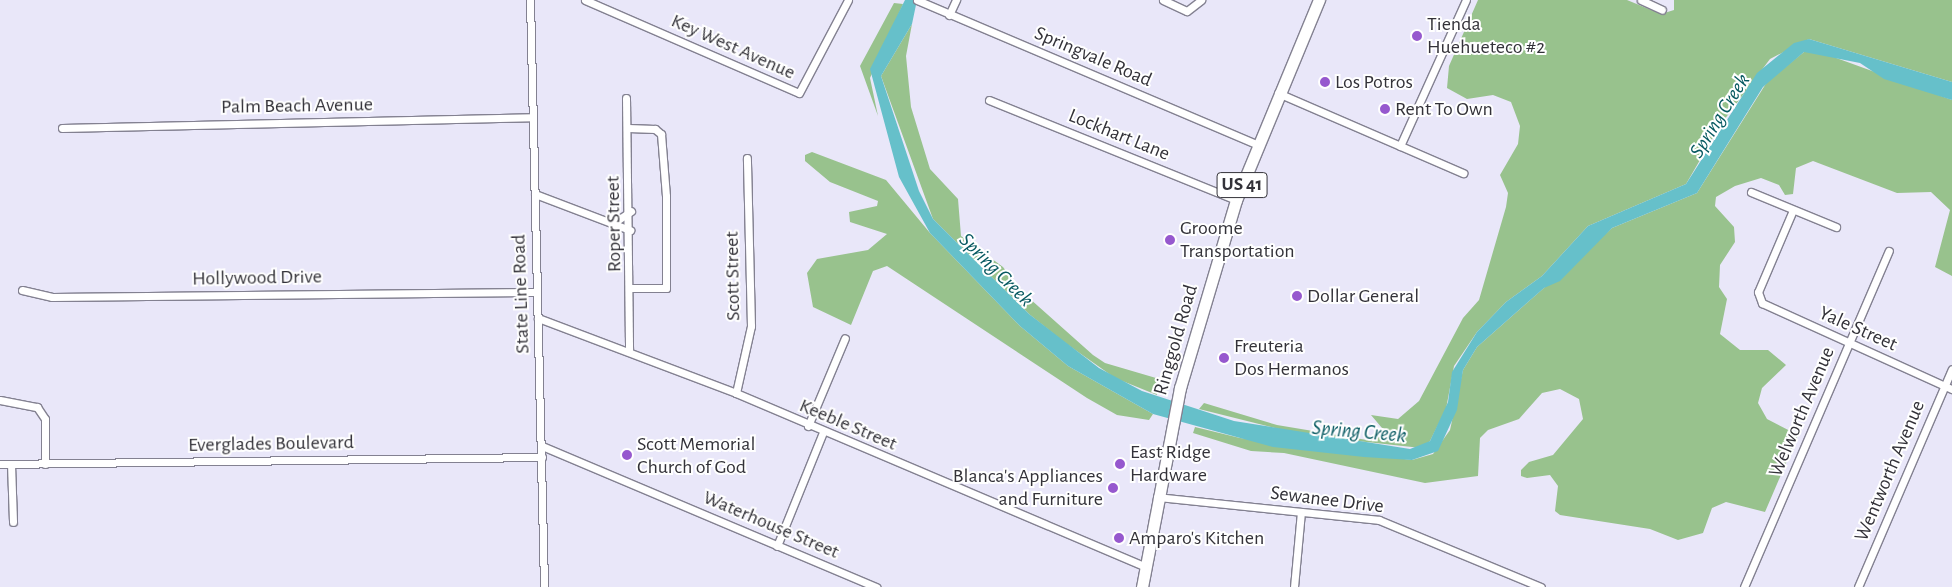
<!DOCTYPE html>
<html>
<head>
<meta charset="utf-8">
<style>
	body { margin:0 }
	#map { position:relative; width:1952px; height:587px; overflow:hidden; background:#e9e7f9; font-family:"Alegreya Sans",sans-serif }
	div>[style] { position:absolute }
	.forest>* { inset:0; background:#98c28d }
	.water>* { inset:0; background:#66c0ca }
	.roads { filter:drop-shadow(1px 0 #838191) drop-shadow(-1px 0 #838191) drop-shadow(0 1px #838191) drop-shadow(0 -1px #838191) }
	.minor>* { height:7px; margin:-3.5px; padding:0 3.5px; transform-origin:3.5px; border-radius:3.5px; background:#fff }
	.primary>* { height:11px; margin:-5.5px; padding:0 5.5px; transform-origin:5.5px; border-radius:5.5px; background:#fff }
	.dots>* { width:14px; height:14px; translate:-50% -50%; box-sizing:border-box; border:2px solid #fff; border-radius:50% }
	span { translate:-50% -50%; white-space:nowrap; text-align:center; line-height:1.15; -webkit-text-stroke:4px #fff; paint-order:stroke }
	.shield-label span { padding:1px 4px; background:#fff; border:1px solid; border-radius:4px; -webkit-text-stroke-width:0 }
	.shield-label { font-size:19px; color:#333239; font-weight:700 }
	.poi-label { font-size:20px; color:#333239 }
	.left { translate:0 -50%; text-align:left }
	.right { translate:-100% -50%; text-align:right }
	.street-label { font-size:20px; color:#333239 }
	.water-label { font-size:21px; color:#075961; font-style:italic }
</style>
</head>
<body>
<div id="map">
	<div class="forest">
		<i style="clip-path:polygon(1478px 0,1627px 0,1661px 14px,1674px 10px,1674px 0,1952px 0,1952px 82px,1809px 39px,1770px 59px,1721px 124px,1686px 184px,1588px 226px,1542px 276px,1506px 302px,1477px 332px,1454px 366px,1446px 409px,1430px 441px,1421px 448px,1303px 435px,1199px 409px,1204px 403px,1277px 425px,1367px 440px,1396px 433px,1382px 428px,1371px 415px,1398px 419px,1419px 401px,1463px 318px,1479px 300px,1506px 207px,1508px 193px,1500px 175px,1518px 144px,1520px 126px,1511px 102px,1493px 95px,1467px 99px,1447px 88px,1449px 66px)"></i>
		<i style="clip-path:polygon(894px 3px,903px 4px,870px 78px,878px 116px,860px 66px)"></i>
		<i style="clip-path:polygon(912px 24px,906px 56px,911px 107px,930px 169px,958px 199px,961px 236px,1003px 267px,1020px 290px,1093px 355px,1105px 363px,1156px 378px,1157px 395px,1115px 378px,1064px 342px,1029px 314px,933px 219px,881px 76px)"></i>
		<i style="clip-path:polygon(1817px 51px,1952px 100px,1952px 276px,1935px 267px,1950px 210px,1931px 192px,1897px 193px,1813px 161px,1796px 168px,1793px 194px,1785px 195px,1779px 185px,1761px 178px,1735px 186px,1716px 197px,1715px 206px,1734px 227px,1735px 242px,1720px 265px,1719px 287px,1727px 299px,1720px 334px,1740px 350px,1768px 350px,1786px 365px,1762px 388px,1758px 403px,1767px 419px,1798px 435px,1765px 512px,1726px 502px,1712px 508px,1703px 533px,1678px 540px,1650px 529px,1560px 515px,1555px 511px,1558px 486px,1550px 475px,1527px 478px,1521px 476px,1521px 470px,1529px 462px,1553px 455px,1583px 419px,1579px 399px,1560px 389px,1542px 393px,1519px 419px,1488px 430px,1480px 438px,1478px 476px,1425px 483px,1284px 453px,1251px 451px,1193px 433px,1195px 427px,1240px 438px,1412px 460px,1433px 454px,1450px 430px,1463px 370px,1477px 347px,1612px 228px,1697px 193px,1767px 82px,1804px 52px)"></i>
		<i style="clip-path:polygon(812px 152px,886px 180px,930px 233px,1020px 326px,1068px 366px,1153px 414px,1149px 420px,1117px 415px,1087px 398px,887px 266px,873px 271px,851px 325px,813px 307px,807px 273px,817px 259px,868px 250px,887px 234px,850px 222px,849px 212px,877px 206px,878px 201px,830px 182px,805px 161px,805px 155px)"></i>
	</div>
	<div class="water">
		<i style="clip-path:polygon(905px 0,917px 0,912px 24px,881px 76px,919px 191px,933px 219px,1029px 314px,1099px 368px,1142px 391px,1234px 421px,1410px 449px,1430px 441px,1448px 402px,1452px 372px,1477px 332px,1506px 302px,1542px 276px,1588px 226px,1686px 184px,1757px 73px,1794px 43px,1809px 39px,1952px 82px,1952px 100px,1884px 79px,1860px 63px,1804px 52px,1763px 87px,1697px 193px,1612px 228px,1560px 281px,1544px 288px,1477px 347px,1463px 370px,1457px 410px,1438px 451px,1412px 460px,1364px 457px,1273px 447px,1153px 414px,1068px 366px,1020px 326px,930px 233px,899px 177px,870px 69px)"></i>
	</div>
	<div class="roads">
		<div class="minor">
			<i style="left:530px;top:0;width:587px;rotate:88.63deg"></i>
			<i style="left:585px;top:0;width:233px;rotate:23.5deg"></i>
			<i style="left:799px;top:93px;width:105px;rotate:-62.2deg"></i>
			<i style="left:917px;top:0;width:369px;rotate:23deg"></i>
			<i style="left:1163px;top:0;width:26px;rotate:25deg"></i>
			<i style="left:1187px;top:11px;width:18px;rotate:-38deg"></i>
			<i style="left:1641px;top:0;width:23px;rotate:25deg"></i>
			<i style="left:949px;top:15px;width:17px;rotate:-65deg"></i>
			<i style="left:1278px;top:93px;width:202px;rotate:23.4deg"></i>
			<i style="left:626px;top:98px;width:252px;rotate:89.3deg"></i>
			<i style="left:989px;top:100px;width:266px;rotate:22deg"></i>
			<i style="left:62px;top:128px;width:470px;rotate:-1.3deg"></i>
			<i style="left:628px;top:128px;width:27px;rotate:2deg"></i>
			<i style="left:655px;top:129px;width:8px;rotate:40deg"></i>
			<i style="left:661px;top:134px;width:62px;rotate:85.4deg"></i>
			<i style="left:666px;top:196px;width:92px;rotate:90deg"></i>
			<i style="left:666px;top:288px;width:35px;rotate:180deg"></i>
			<i style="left:1400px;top:146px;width:160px;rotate:-65.7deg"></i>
			<i style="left:1751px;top:192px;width:92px;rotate:22.4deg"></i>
			<i style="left:535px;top:194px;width:102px;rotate:20.8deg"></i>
			<i style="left:1793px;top:210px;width:89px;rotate:113.1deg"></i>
			<i style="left:1758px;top:292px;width:12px;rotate:70deg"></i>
			<i style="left:1762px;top:303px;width:209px;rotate:24.4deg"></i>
			<i style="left:612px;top:224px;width:23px;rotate:-34deg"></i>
			<i style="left:22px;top:290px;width:31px;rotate:13deg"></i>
			<i style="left:52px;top:297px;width:484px;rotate:-0.6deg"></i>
			<i style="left:538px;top:318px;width:212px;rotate:20.7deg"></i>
			<i style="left:736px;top:393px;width:443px;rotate:23deg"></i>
			<i style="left:736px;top:393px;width:69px;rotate:-77.4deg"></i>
			<i style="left:751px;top:326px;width:168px;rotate:-91.4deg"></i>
			<i style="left:0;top:400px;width:38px;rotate:11deg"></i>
			<i style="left:37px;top:407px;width:14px;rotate:56deg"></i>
			<i style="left:45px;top:419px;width:45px;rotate:90deg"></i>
			<i style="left:808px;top:426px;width:95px;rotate:-67.2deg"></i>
			<i style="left:542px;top:446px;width:363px;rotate:22.9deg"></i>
			<i style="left:0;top:464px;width:542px;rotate:-0.74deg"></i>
			<i style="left:11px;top:464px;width:58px;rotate:88deg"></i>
			<i style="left:1157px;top:497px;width:223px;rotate:5.9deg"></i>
			<i style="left:1379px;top:520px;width:175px;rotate:22.5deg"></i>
			<i style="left:777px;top:546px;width:123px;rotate:-68deg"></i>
			<i style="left:1294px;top:587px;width:75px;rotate:-84.7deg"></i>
			<i style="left:1744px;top:587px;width:366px;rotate:-66.7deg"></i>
			<i style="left:1858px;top:587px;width:237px;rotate:-66.7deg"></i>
		</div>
		<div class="primary">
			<i style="left:1142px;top:587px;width:203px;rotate:-79.2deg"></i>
			<i style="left:1180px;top:388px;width:196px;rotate:-73.4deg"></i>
			<i style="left:1236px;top:200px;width:217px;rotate:-67.5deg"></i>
		</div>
	</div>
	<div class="dots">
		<i style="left:1417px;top:36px;background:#9658ce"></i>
		<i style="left:1325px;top:82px;background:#9658ce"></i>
		<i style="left:1385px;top:109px;background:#9658ce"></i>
		<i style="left:1170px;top:240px;background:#9658ce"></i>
		<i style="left:1297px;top:296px;background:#9658ce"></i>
		<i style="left:1224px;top:358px;background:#9658ce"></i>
		<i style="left:627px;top:455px;background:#9658ce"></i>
		<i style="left:1120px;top:464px;background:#9658ce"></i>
		<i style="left:1113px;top:488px;background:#9658ce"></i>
		<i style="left:1119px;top:538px;background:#9658ce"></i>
	</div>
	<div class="shield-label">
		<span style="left:1242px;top:185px">US 41</span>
	</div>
	<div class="poi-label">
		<span class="left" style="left:1427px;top:36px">Tienda<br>Huehueteco #2</span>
		<span class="left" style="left:1335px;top:82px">Los Potros</span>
		<span class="left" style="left:1395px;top:109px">Rent To Own</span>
		<span class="left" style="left:1180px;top:240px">Groome<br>Transportation</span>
		<span class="left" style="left:1307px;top:296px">Dollar General</span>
		<span class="left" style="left:1234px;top:358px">Freuteria<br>Dos Hermanos</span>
		<span class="left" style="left:637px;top:456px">Scott Memorial<br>Church of God</span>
		<span class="left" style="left:1130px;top:464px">East Ridge<br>Hardware</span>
		<span class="right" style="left:1103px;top:488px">Blanca's Appliances<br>and Furniture</span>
		<span class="left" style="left:1129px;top:538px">Amparo's Kitchen</span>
	</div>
	<div class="street-label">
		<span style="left:733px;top:47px;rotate:24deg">Key West Avenue</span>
		<span style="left:1093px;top:57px;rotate:23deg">Springvale Road</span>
		<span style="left:297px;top:106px;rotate:-1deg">Palm Beach Avenue</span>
		<span style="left:1119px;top:135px;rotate:22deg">Lockhart Lane</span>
		<span style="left:614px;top:224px;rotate:-91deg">Roper Street</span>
		<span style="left:733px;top:276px;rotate:-91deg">Scott Street</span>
		<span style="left:257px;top:278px;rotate:-1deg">Hollywood Drive</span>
		<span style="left:521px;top:294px;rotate:-92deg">State Line Road</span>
		<span style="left:1858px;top:329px;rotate:24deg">Yale Street</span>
		<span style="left:1176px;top:340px;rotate:-74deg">Ringgold Road</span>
		<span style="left:1802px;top:412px;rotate:-67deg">Welworth Avenue</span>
		<span style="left:848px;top:425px;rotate:23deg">Keeble Street</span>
		<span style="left:271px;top:444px;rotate:-1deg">Everglades Boulevard</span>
		<span style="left:1890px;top:471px;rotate:-67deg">Wentworth Avenue</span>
		<span style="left:1327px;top:500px;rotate:7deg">Sewanee Drive</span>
		<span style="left:771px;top:525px;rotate:23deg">Waterhouse Street</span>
	</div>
	<div class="water-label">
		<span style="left:1720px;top:116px;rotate:-58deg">Spring Creek</span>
		<span style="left:996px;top:270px;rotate:45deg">Spring Creek</span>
		<span style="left:1359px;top:432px;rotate:5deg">Spring Creek</span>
	</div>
</div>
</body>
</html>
